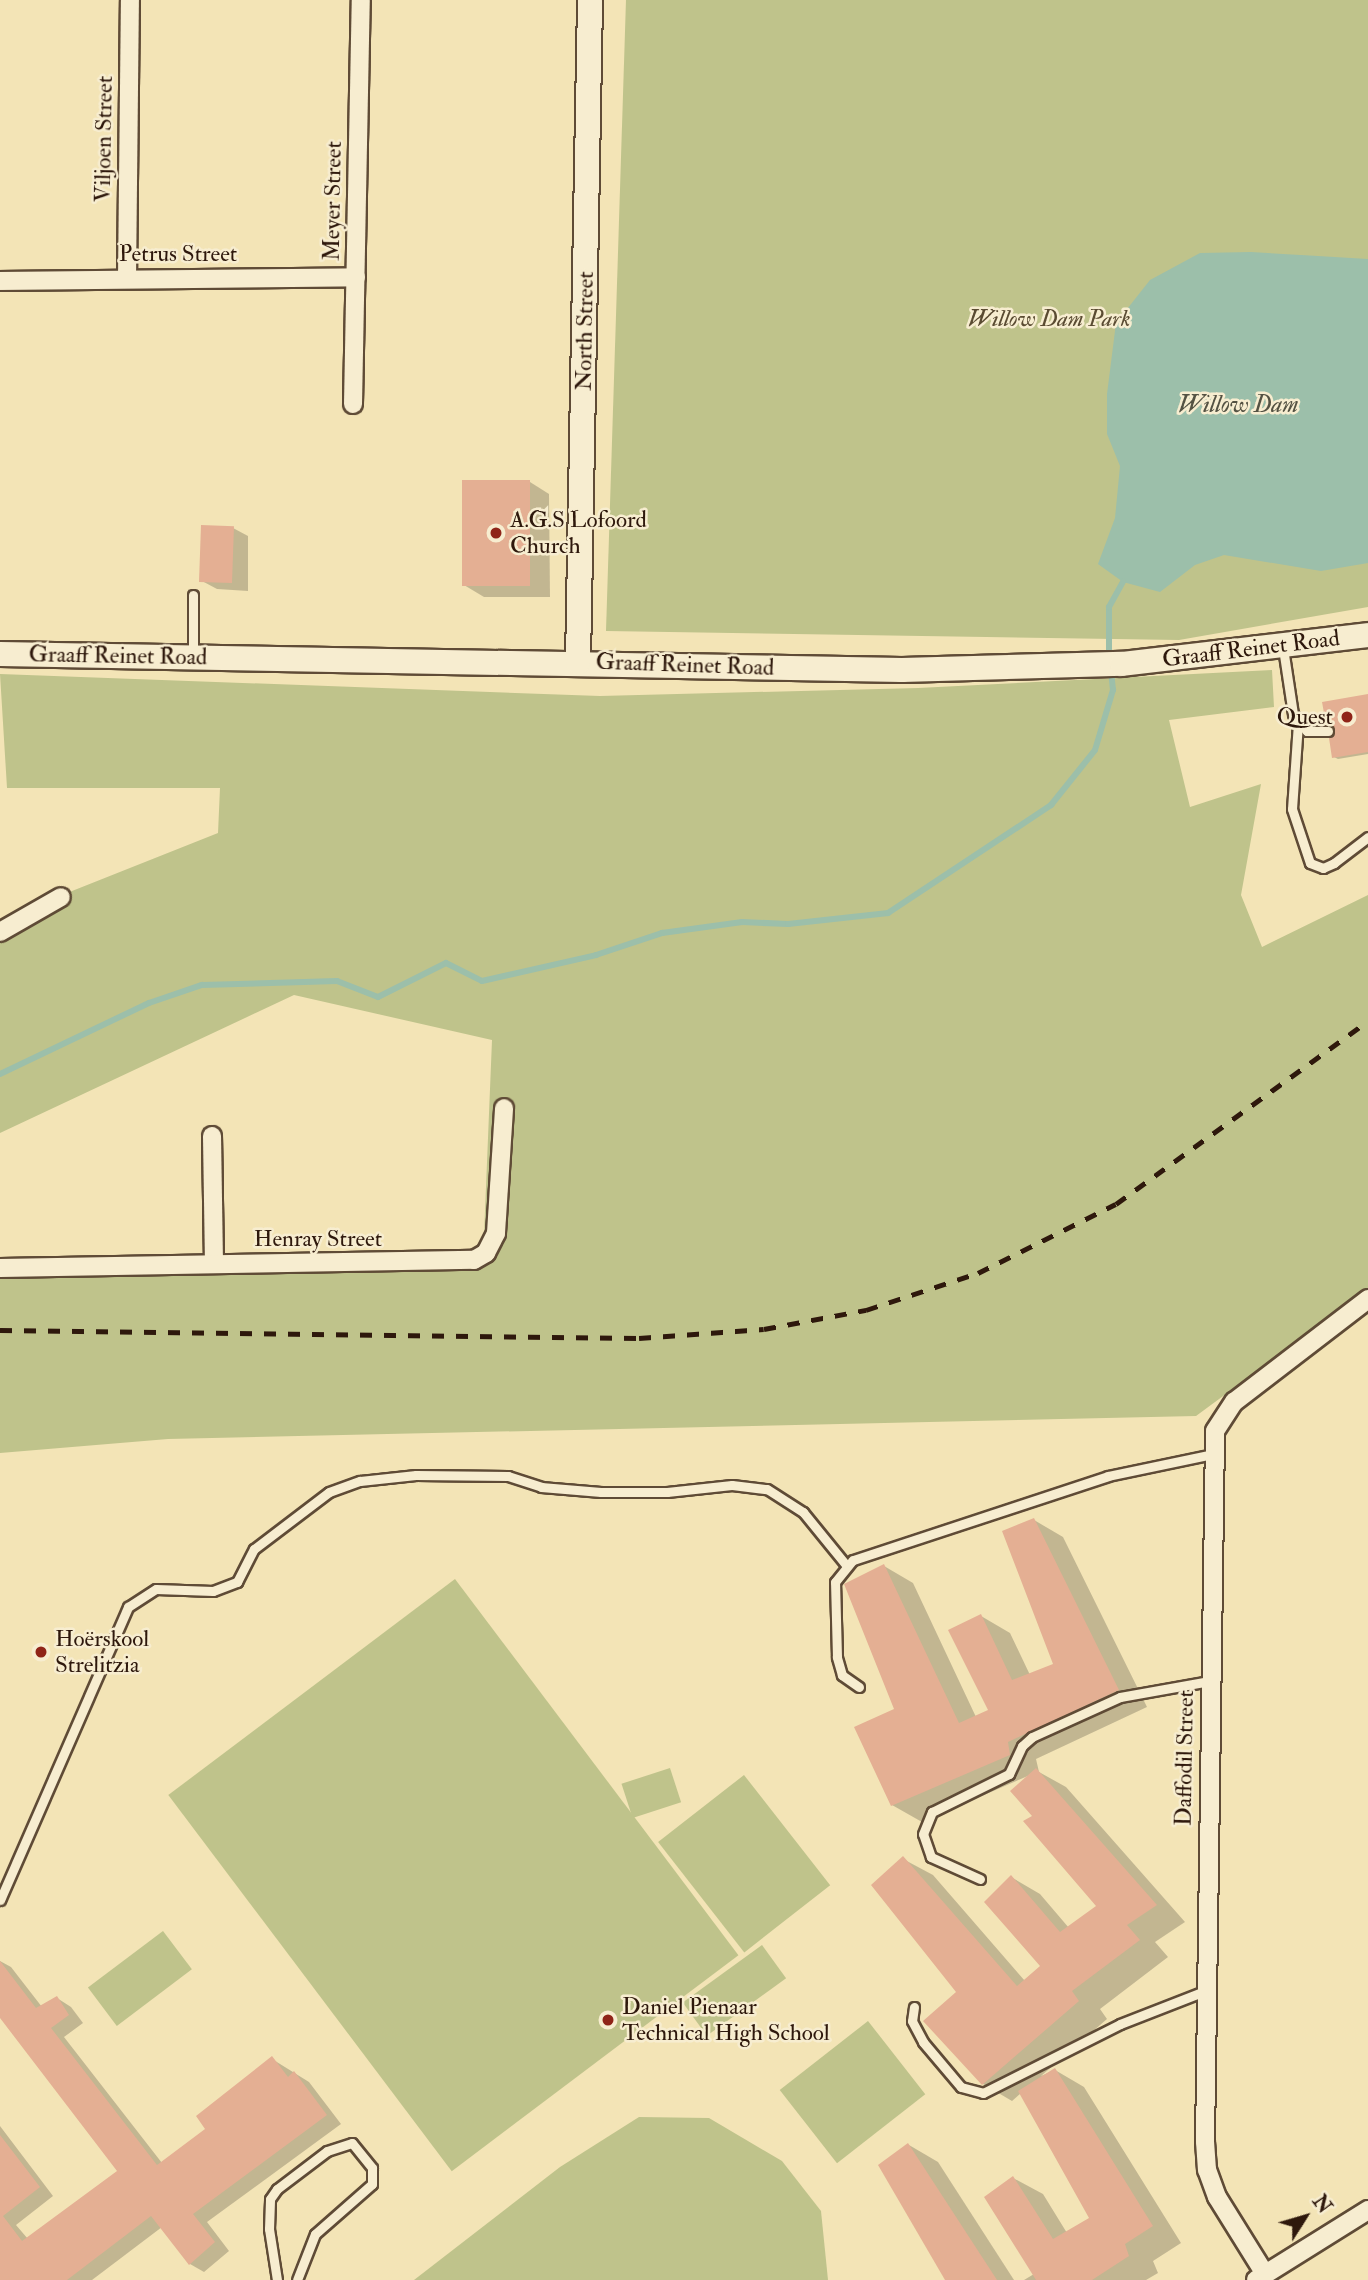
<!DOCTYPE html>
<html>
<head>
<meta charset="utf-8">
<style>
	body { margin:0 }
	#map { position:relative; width:1368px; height:2280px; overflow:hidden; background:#f3e4b6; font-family:"IM FELL Double Pica",serif }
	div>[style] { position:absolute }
	.green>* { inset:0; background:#bfc38b; transform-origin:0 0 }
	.water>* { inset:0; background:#9cbfaa }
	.shadow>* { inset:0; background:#0003 }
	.stream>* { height:6px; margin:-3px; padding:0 3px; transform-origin:3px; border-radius:3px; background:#9cbfaa }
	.building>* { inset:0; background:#e4af93; transform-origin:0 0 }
	.roads { filter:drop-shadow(2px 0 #5f4b36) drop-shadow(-2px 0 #5f4b36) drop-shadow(0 2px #5f4b36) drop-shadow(0 -2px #5f4b36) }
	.lane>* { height:9px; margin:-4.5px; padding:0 4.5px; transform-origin:4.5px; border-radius:4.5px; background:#f7edd0 }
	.street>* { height:18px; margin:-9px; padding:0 9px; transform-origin:9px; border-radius:9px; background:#f7edd0 }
	.secondary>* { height:24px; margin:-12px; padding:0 12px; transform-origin:12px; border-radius:12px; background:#f7edd0 }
	.rail>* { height:5px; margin-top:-2.5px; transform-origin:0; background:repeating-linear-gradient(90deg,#2e180c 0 12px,transparent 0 24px) }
	.dots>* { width:19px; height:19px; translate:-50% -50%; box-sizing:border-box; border:4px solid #f7edd0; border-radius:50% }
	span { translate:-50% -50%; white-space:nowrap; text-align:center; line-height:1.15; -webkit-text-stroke:5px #f7edd0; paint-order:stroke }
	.street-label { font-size:23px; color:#2e180c }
	.park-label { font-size:23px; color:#5a4b32; font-style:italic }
	.poi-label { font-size:23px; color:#2e180c }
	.left { translate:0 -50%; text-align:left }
	.right { translate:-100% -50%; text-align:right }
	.water-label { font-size:24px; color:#545243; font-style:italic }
	.north { position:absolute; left:1270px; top:2182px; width:70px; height:70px; -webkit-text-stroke:5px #f7edd0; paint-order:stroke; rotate:53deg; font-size:19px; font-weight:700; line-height:28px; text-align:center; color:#2e180c }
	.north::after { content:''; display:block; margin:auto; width:24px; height:32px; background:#2e180c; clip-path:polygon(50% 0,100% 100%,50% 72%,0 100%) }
</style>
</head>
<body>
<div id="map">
	<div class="green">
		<i style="clip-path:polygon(626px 0,1368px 0,1368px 607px,1179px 640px,606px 631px)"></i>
		<i style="clip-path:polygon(1272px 670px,1274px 707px,1169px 720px,1190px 807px,1261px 784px,1241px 895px,1262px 947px,1368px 895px,1368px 1289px,1196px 1416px,168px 1439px,0 1453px,0 1269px,483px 1260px,492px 1040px,294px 995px,0 1133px,0 926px,67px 893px,218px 833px,220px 788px,7px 788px,0 674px,600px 696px,918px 688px)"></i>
		<i style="left:455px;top:1579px;width:471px;height:359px;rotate:53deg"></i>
		<i style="left:670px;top:1768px;width:36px;height:51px;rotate:72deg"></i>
		<i style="left:744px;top:1775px;width:140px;height:109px;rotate:52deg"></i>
		<i style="left:163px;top:1931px;width:48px;height:94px;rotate:53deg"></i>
		<i style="left:762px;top:1945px;width:41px;height:98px;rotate:54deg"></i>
		<i style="left:868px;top:2021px;width:93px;height:112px;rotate:52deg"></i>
		<i style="clip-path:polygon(639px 2117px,709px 2118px,782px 2161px,821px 2211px,828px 2280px,414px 2280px,560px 2167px)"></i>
	</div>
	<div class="water">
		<i style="clip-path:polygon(1251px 252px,1368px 259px,1368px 563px,1321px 571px,1224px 555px,1195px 565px,1160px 592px,1123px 582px,1098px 564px,1115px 518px,1120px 466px,1107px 434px,1107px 394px,1116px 323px,1150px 280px,1200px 253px)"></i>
	</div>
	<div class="shadow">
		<i style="clip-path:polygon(530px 482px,549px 494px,550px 597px,484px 597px,464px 585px)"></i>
		<i style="clip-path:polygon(233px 528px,248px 536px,248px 591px,217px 589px,202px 581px)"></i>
		<i style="clip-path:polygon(1368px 696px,1368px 754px,1338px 759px,1334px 757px,1337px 730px)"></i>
		<i style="clip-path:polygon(1034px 1520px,1063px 1537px,1147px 1707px,1036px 1759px,1039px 1772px,1066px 1787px,1185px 1922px,1155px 1942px,1168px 1957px,1100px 2009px,1107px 2019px,1041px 2076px,1055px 2070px,1084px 2087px,1181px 2243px,1153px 2261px,1158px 2273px,1146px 2280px,1024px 2280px,1034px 2274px,1013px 2178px,1043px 2194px,1067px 2233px,1092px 2218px,1021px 2093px,1012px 2101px,983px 2084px,925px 2021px,959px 1992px,903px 1859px,933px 1875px,1025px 1981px,1043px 1966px,1011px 1877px,1040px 1894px,1069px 1928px,1098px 1906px,1035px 1817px,1030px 1775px,922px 1822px,892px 1805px,896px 1710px,884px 1566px,913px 1583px,976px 1717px,990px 1711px,981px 1616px,1010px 1633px,1030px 1675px,1056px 1665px)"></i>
		<i style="clip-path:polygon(0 1961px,11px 1967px,42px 2007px,57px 1998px,71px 2007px,83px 2023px,64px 2037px,162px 2163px,207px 2129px,272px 2059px,309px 2082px,341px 2124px,207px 2222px,229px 2251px,204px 2272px,190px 2264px,162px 2227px,92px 2280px,0 2280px,0 2126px,53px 2196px,16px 2225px,28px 2239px,119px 2171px,0 2015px)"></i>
		<i style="clip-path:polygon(909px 2145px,938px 2162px,1014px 2280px,947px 2280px)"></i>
	</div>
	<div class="stream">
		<i style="left:1109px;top:660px;width:53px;rotate:-90deg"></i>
		<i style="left:1109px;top:607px;width:29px;rotate:-61deg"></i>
		<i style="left:0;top:1074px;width:165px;rotate:-25.5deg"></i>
		<i style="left:149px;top:1003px;width:56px;rotate:-18.8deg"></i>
		<i style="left:202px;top:985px;width:135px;rotate:-1.7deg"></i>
		<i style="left:337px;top:981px;width:44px;rotate:21.3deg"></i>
		<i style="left:378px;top:997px;width:76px;rotate:-26.6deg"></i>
		<i style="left:446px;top:963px;width:40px;rotate:26.6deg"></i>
		<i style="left:482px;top:981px;width:117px;rotate:-12.8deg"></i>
		<i style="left:596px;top:955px;width:70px;rotate:-18.4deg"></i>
		<i style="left:662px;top:933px;width:81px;rotate:-7.8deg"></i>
		<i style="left:742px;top:922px;width:46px;rotate:2.5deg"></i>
		<i style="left:788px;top:924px;width:101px;rotate:-6.3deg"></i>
		<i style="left:888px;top:913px;width:196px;rotate:-33.5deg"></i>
		<i style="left:1051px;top:805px;width:70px;rotate:-51.3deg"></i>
		<i style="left:1095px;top:750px;width:63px;rotate:-73.3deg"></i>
		<i style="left:1113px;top:690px;width:19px;rotate:-96deg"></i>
	</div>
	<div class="building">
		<i style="left:462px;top:480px;width:68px;height:106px"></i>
		<i style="left:201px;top:525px;width:33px;height:57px;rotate:2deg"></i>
		<i style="clip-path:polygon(1368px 694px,1368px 752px,1332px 758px,1329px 738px,1335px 730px,1326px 724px,1322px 702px)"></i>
		<i style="clip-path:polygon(1034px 1518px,1119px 1690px,1008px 1742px,1010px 1755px,891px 1806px,854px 1727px,894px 1709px,844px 1584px,884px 1564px,959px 1723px,988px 1710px,948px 1630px,981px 1614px,1012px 1680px,1053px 1664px,1002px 1531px)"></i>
		<i style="clip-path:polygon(1036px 1768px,1157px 1905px,1127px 1925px,1140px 1940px,1072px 1991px,1079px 2001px,982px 2085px,923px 2021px,956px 1992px,871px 1885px,903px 1856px,1017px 1986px,1040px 1966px,984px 1902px,1011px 1875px,1060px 1932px,1096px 1906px,1023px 1821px,1032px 1816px,1010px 1791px)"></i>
		<i style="clip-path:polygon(0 1961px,36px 2008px,57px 1996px,69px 2015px,51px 2028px,157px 2165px,205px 2129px,196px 2116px,272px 2056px,288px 2077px,294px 2071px,327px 2115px,193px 2214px,215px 2242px,189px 2265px,151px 2216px,67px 2280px,0 2280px,0 2135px,40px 2187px,3px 2216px,22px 2241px,117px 2171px,0 2018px)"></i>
		<i style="clip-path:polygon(1055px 2068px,1153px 2226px,1125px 2244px,1129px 2256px,1092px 2280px,1036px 2280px,984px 2197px,1013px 2176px,1053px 2239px,1089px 2218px,1018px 2091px)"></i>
		<i style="clip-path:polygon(908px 2143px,997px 2280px,945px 2280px,878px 2165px)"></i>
	</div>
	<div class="roads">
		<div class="lane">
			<i style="left:1283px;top:648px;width:67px;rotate:81.4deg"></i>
			<i style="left:1293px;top:714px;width:22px;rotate:51deg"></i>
			<i style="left:1307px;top:731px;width:21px"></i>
			<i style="left:193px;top:656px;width:61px;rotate:-90deg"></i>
			<i style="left:1298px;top:723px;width:86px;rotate:94deg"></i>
			<i style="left:1292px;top:809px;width:57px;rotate:71.6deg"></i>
			<i style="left:1310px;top:863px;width:14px;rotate:21deg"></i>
			<i style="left:1323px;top:868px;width:12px;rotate:-24deg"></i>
			<i style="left:1334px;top:863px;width:43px;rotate:-37.4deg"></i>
			<i style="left:859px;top:1687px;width:21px;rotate:-145deg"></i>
			<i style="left:842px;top:1675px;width:19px;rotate:-106deg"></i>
			<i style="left:837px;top:1657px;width:75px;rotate:-91.5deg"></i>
			<i style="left:835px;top:1582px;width:28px;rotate:-51deg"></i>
			<i style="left:853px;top:1560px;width:268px;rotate:-18.2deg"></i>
			<i style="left:1108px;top:1476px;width:107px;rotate:-11.8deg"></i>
			<i style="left:980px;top:1879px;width:54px;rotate:-155.8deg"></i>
			<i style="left:931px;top:1857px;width:24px;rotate:-109deg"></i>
			<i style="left:923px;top:1834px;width:24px;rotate:-68deg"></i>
			<i style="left:932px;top:1812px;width:86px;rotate:-26.3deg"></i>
			<i style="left:1009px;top:1774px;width:31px;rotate:-65deg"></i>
			<i style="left:1022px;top:1746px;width:13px;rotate:-42deg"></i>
			<i style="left:1032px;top:1737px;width:97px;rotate:-24.4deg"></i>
			<i style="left:1120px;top:1697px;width:91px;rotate:-10.1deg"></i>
			<i style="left:0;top:1900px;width:320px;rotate:-66.4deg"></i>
			<i style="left:128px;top:1607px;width:33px;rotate:-33deg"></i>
			<i style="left:156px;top:1589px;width:57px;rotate:2deg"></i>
			<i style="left:213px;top:1591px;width:26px;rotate:-21deg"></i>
			<i style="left:237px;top:1582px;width:37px;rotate:-63deg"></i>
			<i style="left:254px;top:1549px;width:94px;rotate:-37.2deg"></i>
			<i style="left:329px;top:1492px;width:33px;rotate:-20deg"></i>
			<i style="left:360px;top:1481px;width:56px;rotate:-6.1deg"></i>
			<i style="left:416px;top:1475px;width:92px;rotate:0.6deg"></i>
			<i style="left:508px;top:1476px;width:35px;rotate:18deg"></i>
			<i style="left:541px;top:1487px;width:60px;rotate:4.8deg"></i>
			<i style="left:601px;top:1492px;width:66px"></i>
			<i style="left:667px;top:1492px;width:65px;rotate:-6.1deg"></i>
			<i style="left:732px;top:1485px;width:35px;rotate:7deg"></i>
			<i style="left:767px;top:1489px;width:43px;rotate:32.6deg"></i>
			<i style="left:803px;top:1512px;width:68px;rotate:50.9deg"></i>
			<i style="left:914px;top:2007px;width:14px;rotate:98deg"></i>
			<i style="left:912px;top:2021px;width:24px;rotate:62deg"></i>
			<i style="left:923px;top:2042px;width:59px;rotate:49.8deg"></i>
			<i style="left:961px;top:2087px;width:23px;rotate:15deg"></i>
			<i style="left:983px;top:2093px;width:153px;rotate:-26.7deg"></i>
			<i style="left:1120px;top:2024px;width:93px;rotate:-21.3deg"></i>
			<i style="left:277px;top:2280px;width:52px;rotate:-98.9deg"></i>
			<i style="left:269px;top:2229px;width:30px;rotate:-88deg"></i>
			<i style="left:270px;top:2199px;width:12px;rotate:-55deg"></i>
			<i style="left:277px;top:2189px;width:63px;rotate:-37.2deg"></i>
			<i style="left:327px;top:2151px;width:26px;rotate:-18deg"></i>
			<i style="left:352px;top:2143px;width:32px;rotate:51deg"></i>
			<i style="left:372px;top:2168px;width:16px;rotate:90deg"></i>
			<i style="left:372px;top:2184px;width:76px;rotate:138.7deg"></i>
			<i style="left:315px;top:2234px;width:49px;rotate:111.4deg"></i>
		</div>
		<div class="street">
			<i style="left:127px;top:279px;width:279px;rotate:-89.4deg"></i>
			<i style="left:0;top:281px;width:356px;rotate:-0.6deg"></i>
			<i style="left:353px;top:404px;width:404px;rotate:-88.9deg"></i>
			<i style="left:0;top:932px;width:70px;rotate:-29.8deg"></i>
			<i style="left:212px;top:1136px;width:128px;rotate:89.1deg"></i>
			<i style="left:0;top:1268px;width:474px;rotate:-1deg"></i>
			<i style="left:474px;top:1260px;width:14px;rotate:-30deg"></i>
			<i style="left:486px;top:1253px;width:22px;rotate:-63deg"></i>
			<i style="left:496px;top:1233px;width:125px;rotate:-86.3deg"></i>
			<i style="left:1265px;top:2274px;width:91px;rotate:-121.9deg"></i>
			<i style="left:1217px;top:2197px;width:29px;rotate:-110deg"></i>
			<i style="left:1207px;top:2170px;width:28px;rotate:-94deg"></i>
			<i style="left:1205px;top:2142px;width:711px;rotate:-89.19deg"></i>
			<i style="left:1215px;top:1431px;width:35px;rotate:-57deg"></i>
			<i style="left:1234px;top:1402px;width:169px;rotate:-37.5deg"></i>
			<i style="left:1256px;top:2280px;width:132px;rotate:-32deg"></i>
		</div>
		<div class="secondary">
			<i style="left:0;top:654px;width:902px;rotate:1.02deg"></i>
			<i style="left:902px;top:670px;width:220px;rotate:-1.6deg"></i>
			<i style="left:1122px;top:664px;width:248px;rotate:-6.7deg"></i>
			<i style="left:578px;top:662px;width:662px;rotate:-88.96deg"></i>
		</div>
	</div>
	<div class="rail">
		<i style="left:0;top:1330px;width:639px;rotate:0.72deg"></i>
		<i style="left:639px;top:1338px;width:125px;rotate:-4.1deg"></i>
		<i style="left:764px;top:1329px;width:104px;rotate:-10.6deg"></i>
		<i style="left:866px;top:1310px;width:118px;rotate:-18.3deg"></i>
		<i style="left:978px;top:1273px;width:154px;rotate:-26.6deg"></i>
		<i style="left:1116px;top:1204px;width:311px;rotate:-36deg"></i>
	</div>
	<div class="dots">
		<i style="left:496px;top:533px;background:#8f2418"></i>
		<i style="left:1347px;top:717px;background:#8f2418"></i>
		<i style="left:41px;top:1652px;background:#8f2418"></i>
		<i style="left:608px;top:2020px;background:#8f2418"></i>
	</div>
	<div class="street-label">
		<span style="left:104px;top:139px;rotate:-89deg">Viljoen Street</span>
		<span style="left:333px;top:201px;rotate:-89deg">Meyer Street</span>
		<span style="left:178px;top:254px">Petrus Street</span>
		<span style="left:585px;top:331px;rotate:-89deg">North Street</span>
		<span style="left:1251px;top:649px;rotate:-7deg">Graaff Reinet Road</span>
		<span style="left:118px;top:656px;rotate:1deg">Graaff Reinet Road</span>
		<span style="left:685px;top:665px;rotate:2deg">Graaff Reinet Road</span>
		<span style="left:318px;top:1239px">Henray Street</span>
		<span style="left:1185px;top:1758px;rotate:-89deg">Daffodil Street</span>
	</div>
	<div class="park-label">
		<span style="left:1049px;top:319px">Willow Dam Park</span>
	</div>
	<div class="poi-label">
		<span class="left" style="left:510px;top:533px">A.G.S Lofoord<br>Church</span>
		<span class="right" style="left:1333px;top:717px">Quest</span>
		<span class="left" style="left:55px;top:1652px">Hoërskool<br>Strelitzia</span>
		<span class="left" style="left:622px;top:2020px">Daniel Pienaar<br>Technical High School</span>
	</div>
	<div class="water-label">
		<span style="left:1238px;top:405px">Willow Dam</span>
	</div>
	<div class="north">N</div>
</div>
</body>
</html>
